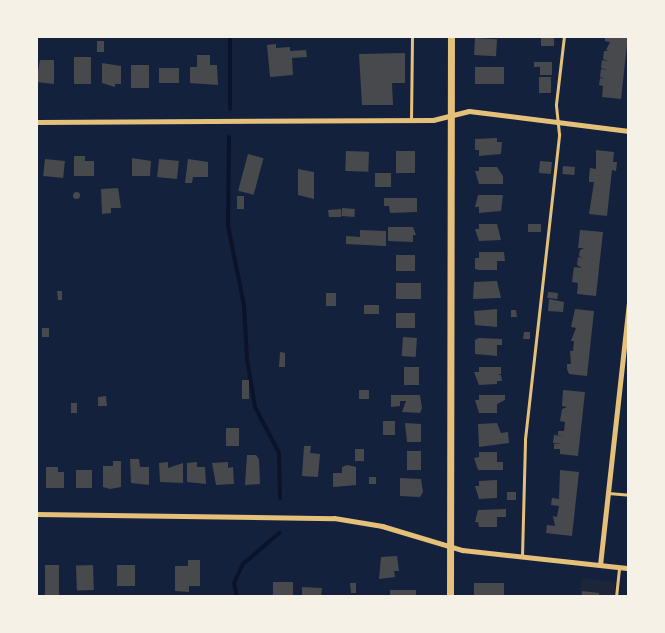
<!DOCTYPE html>
<html>
<head>
<meta charset="utf-8">
<style>
	body { margin:0 }
	#map { position:relative; width:665px; height:633px; overflow:hidden; background:#14213d; font-family:Karla,sans-serif }
	div>[style] { position:absolute }
	.green>* { inset:0; background:#1d2539 }
	.stream>* { height:4px; margin:-2px; padding:0 2px; transform-origin:2px; border-radius:2px; background:#0b132b }
	.building>* { inset:0; background:#48494c; transform-origin:0 0 }
	.round { border-radius:50% }
	.service>* { height:3px; margin:-1.5px; padding:0 1.5px; transform-origin:1.5px; border-radius:1.5px; background:#e5c07b }
	.minor>* { height:5px; margin:-2.5px; padding:0 2.5px; transform-origin:2.5px; border-radius:2.5px; background:#e5c07b }
	.tertiary>* { height:7px; margin:-3.5px; padding:0 3.5px; transform-origin:3.5px; border-radius:3.5px; background:#e5c07b }
	span { translate:-50% -50%; white-space:nowrap; text-align:center; line-height:1.15; -webkit-text-stroke:5px #f6f1e7; paint-order:stroke }
	.frame { position:absolute; inset:0; border:38px solid #f6f1e7; pointer-events:none }
</style>
</head>
<body>
<div id="map">
	<div class="green">
		<i style="clip-path:polygon(582px 578px,615px 582px,614px 597px,579px 597px)"></i>
	</div>
	<div class="stream">
		<i style="left:230px;top:36px;width:73px;rotate:90deg"></i>
		<i style="left:229px;top:137px;width:89px;rotate:90.6deg"></i>
		<i style="left:228px;top:226px;width:81px;rotate:78.6deg"></i>
		<i style="left:244px;top:305px;width:54px;rotate:86.8deg"></i>
		<i style="left:247px;top:359px;width:49px;rotate:80.5deg"></i>
		<i style="left:255px;top:407px;width:52px;rotate:62.4deg"></i>
		<i style="left:279px;top:453px;width:45px;rotate:88.7deg"></i>
		<i style="left:237px;top:597px;width:14px;rotate:-102deg"></i>
		<i style="left:234px;top:583px;width:21px;rotate:-65deg"></i>
		<i style="left:243px;top:564px;width:48px;rotate:-40.7deg"></i>
	</div>
	<div class="building">
		<i style="clip-path:polygon(605px 36px,628px 36px,621px 99px,602px 97px,603px 86px,599px 85px,600px 78px,605px 79px,600px 77px,601px 69px,607px 70px,601px 68px,602px 60px,608px 61px,603px 59px,604px 51px,609px 51px,606px 50px,610px 42px,605px 41px)"></i>
		<i style="left:475px;top:38px;width:22px;height:17px;rotate:3deg"></i>
		<i style="left:541px;top:38px;width:13px;height:8px"></i>
		<i style="left:97px;top:41px;width:7px;height:11px"></i>
		<i style="clip-path:polygon(276px 44px,276px 48px,290px 47px,290px 51px,306px 50px,307px 57px,292px 58px,293px 75px,270px 77px,267px 45px)"></i>
		<i style="clip-path:polygon(405px 53px,405px 83px,392px 83px,393px 105px,362px 105px,359px 54px)"></i>
		<i style="clip-path:polygon(197px 55px,210px 55px,210px 65px,217px 65px,218px 85px,190px 83px,190px 67px,197px 67px)"></i>
		<i style="left:91px;top:57px;width:27px;height:17px;rotate:90deg"></i>
		<i style="clip-path:polygon(40px 60px,54px 60px,54px 84px,36px 82px)"></i>
		<i style="clip-path:polygon(534px 62px,552px 62px,552px 75px,540px 75px,540px 67px,534px 67px)"></i>
		<i style="clip-path:polygon(102px 63px,121px 66px,121px 84px,115px 84px,115px 87px,102px 83px)"></i>
		<i style="left:131px;top:65px;width:18px;height:23px"></i>
		<i style="left:475px;top:67px;width:29px;height:17px"></i>
		<i style="left:159px;top:68px;width:20px;height:15px"></i>
		<i style="left:539px;top:77px;width:12px;height:16px"></i>
		<i style="clip-path:polygon(497px 138px,497px 142px,502px 142px,501px 154px,479px 156px,479px 150px,475px 150px,475px 139px)"></i>
		<i style="clip-path:polygon(596px 150px,614px 152px,613px 162px,617px 162px,616px 171px,612px 170px,607px 216px,589px 214px,594px 182px,589px 182px,589px 177px,590px 168px,596px 169px)"></i>
		<i style="left:346px;top:151px;width:23px;height:20px;rotate:2deg"></i>
		<i style="left:396px;top:151px;width:19px;height:22px"></i>
		<i style="left:248px;top:154px;width:16px;height:38px;rotate:15deg"></i>
		<i style="clip-path:polygon(74px 156px,85px 156px,85px 161px,94px 161px,94px 176px,74px 176px)"></i>
		<i style="clip-path:polygon(132px 158px,151px 161px,150px 176px,132px 176px)"></i>
		<i style="left:45px;top:159px;width:20px;height:17px;rotate:6deg"></i>
		<i style="left:159px;top:159px;width:20px;height:18px;rotate:6deg"></i>
		<i style="clip-path:polygon(188px 159px,208px 162px,208px 177px,193px 177px,192px 183px,185px 183px)"></i>
		<i style="left:540px;top:161px;width:12px;height:12px;rotate:5deg"></i>
		<i style="left:563px;top:166px;width:12px;height:8px;rotate:5deg"></i>
		<i style="clip-path:polygon(479px 167px,497px 167px,503px 176px,503px 184px,479px 184px,475px 171px,479px 171px)"></i>
		<i style="clip-path:polygon(298px 169px,314px 172px,314px 199px,298px 195px)"></i>
		<i style="left:375px;top:173px;width:16px;height:14px"></i>
		<i style="clip-path:polygon(118px 188px,121px 208px,111px 208px,111px 213px,102px 214px,101px 189px)"></i>
		<i class="round" style="left:72.5px;top:191.5px;width:7px;height:7px"></i>
		<i style="clip-path:polygon(478px 195px,503px 195px,501px 211px,479px 213px,479px 207px,475px 207px)"></i>
		<i style="left:237px;top:196px;width:7px;height:13px"></i>
		<i style="clip-path:polygon(384px 198px,417px 198px,417px 212px,390px 213px,389px 206px,384px 206px)"></i>
		<i style="left:342px;top:208px;width:13px;height:8px;rotate:4deg"></i>
		<i style="clip-path:polygon(341px 209px,341px 217px,329px 217px,328px 210px)"></i>
		<i style="clip-path:polygon(479px 224px,497px 224px,501px 240px,479px 241px,475px 229px,479px 229px)"></i>
		<i style="left:528px;top:224px;width:13px;height:8px"></i>
		<i style="clip-path:polygon(388px 227px,413px 227px,416px 235px,413px 235px,413px 242px,388px 241px)"></i>
		<i style="clip-path:polygon(360px 230px,386px 231px,386px 246px,346px 244px,346px 236px,360px 237px)"></i>
		<i style="clip-path:polygon(580px 230px,603px 232px,596px 296px,577px 294px,578px 283px,572px 282px,574px 267px,582px 268px,577px 265px,578px 257px,583px 258px,579px 256px,580px 250px,584px 248px,578px 248px)"></i>
		<i style="clip-path:polygon(479px 252px,504px 252px,505px 261px,497px 261px,497px 270px,479px 270px,475px 269px,475px 258px,479px 258px)"></i>
		<i style="left:396px;top:255px;width:19px;height:16px"></i>
		<i style="clip-path:polygon(497px 281px,501px 298px,473px 299px,474px 282px)"></i>
		<i style="left:421px;top:283px;width:16px;height:25px;rotate:90deg"></i>
		<i style="clip-path:polygon(57px 291px,62px 291px,62px 300px,58px 300px)"></i>
		<i style="left:548px;top:292px;width:10px;height:6px;rotate:6deg"></i>
		<i style="left:326px;top:293px;width:10px;height:13px"></i>
		<i style="clip-path:polygon(549px 299px,564px 302px,563px 312px,548px 311px)"></i>
		<i style="left:379px;top:305px;width:9px;height:15px;rotate:90deg"></i>
		<i style="clip-path:polygon(497px 309px,497px 327px,475px 325px,474px 311px)"></i>
		<i style="clip-path:polygon(575px 309px,594px 311px,587px 376px,569px 374px,567px 369px,567px 364px,571px 364px,570px 351px,573px 351px,574px 341px,571px 341px,576px 328px,571px 327px)"></i>
		<i style="clip-path:polygon(511px 310px,516px 310px,517px 317px,511px 317px)"></i>
		<i style="left:396px;top:313px;width:19px;height:15px"></i>
		<i style="left:42px;top:328px;width:7px;height:9px"></i>
		<i style="clip-path:polygon(524px 332px,530px 332px,530px 339px,523px 339px)"></i>
		<i style="left:403px;top:337px;width:14px;height:19px;rotate:4deg"></i>
		<i style="clip-path:polygon(479px 338px,502px 339px,502px 345px,497px 345px,497px 356px,475px 354px,475px 340px)"></i>
		<i style="clip-path:polygon(280px 352px,285px 353px,285px 367px,279px 367px)"></i>
		<i style="left:404px;top:367px;width:15px;height:18px"></i>
		<i style="clip-path:polygon(479px 367px,501px 367px,501px 374px,497px 375px,501px 375px,502px 381px,497px 381px,497px 384px,479px 385px,474px 372px,479px 372px)"></i>
		<i style="left:249px;top:380px;width:19px;height:7px;rotate:90deg"></i>
		<i style="left:359px;top:390px;width:10px;height:9px"></i>
		<i style="clip-path:polygon(563px 390px,585px 392px,578px 456px,560px 454px,560px 449px,554px 449px,554px 444px,561px 444px,553px 443px,554px 435px,564px 436px,558px 435px,558px 431px,564px 431px,565px 422px,560px 421px,562px 409px,567px 407px,562px 406px)"></i>
		<i style="clip-path:polygon(391px 395px,420px 395px,422px 408px,420px 413px,402px 412px,406px 401px,400px 401px,400px 406px,391px 407px)"></i>
		<i style="clip-path:polygon(479px 395px,505px 395px,505px 400px,497px 404px,497px 413px,479px 413px,475px 400px,479px 400px)"></i>
		<i style="clip-path:polygon(106px 396px,107px 406px,98px 406px,98px 397px)"></i>
		<i style="left:71px;top:403px;width:6px;height:10px"></i>
		<i style="left:383px;top:421px;width:12px;height:14px"></i>
		<i style="clip-path:polygon(405px 423px,421px 424px,421px 442px,407px 442px)"></i>
		<i style="clip-path:polygon(497px 423px,501px 433px,508px 432px,509px 443px,479px 447px,478px 424px)"></i>
		<i style="left:226px;top:428px;width:13px;height:18px"></i>
		<i style="clip-path:polygon(304px 446px,311px 446px,310px 453px,320px 454px,318px 477px,302px 476px)"></i>
		<i style="left:355px;top:449px;width:9px;height:12px"></i>
		<i style="left:407px;top:451px;width:14px;height:19px"></i>
		<i style="clip-path:polygon(479px 452px,497px 452px,497px 462px,503px 462px,503px 470px,478px 470px,474px 458px,479px 457px)"></i>
		<i style="clip-path:polygon(247px 455px,256px 455px,259px 459px,260px 484px,245px 485px)"></i>
		<i style="clip-path:polygon(130px 459px,139px 459px,140px 467px,149px 467px,149px 485px,131px 483px)"></i>
		<i style="clip-path:polygon(113px 461px,121px 461px,121px 487px,110px 489px,103px 487px,103px 466px,113px 466px)"></i>
		<i style="clip-path:polygon(168px 462px,168px 468px,183px 463px,183px 483px,160px 482px,159px 463px)"></i>
		<i style="clip-path:polygon(197px 462px,197px 467px,205px 467px,206px 484px,187px 482px,187px 463px)"></i>
		<i style="clip-path:polygon(228px 462px,228px 468px,233px 467px,234px 484px,216px 485px,212px 463px)"></i>
		<i style="clip-path:polygon(347px 465px,356px 467px,356px 485px,333px 487px,333px 473px,342px 473px,342px 467px)"></i>
		<i style="clip-path:polygon(46px 467px,58px 467px,58px 472px,64px 472px,64px 488px,46px 488px)"></i>
		<i style="left:76px;top:470px;width:16px;height:18px"></i>
		<i style="clip-path:polygon(560px 470px,579px 472px,572px 536px,546px 533px,547px 525px,555px 526px,553px 516px,557px 517px,559px 506px,551px 505px,552px 498px,559px 499px)"></i>
		<i style="left:369px;top:477px;width:7px;height:7px"></i>
		<i style="clip-path:polygon(400px 478px,421px 479px,423px 492px,420px 497px,400px 496px)"></i>
		<i style="clip-path:polygon(497px 480px,497px 498px,479px 499px,475px 486px,479px 486px,479px 481px)"></i>
		<i style="left:507px;top:492px;width:9px;height:8px"></i>
		<i style="clip-path:polygon(506px 509px,506px 517px,497px 517px,497px 527px,479px 527px,478px 522px,475px 522px,478px 510px)"></i>
		<i style="clip-path:polygon(397px 556px,399px 571px,394px 571px,395px 577px,379px 579px,381px 557px)"></i>
		<i style="clip-path:polygon(188px 560px,200px 560px,200px 586px,189px 586px,189px 592px,175px 591px,175px 566px,188px 566px)"></i>
		<i style="left:45px;top:565px;width:14px;height:32px"></i>
		<i style="left:93px;top:565px;width:25px;height:17px;rotate:88deg"></i>
		<i style="left:117px;top:565px;width:18px;height:21px"></i>
		<i style="clip-path:polygon(273px 582px,293px 582px,293px 597px,270px 597px,273px 594px)"></i>
		<i style="clip-path:polygon(350px 583px,356px 583px,356px 593px,351px 593px)"></i>
		<i style="left:474px;top:583px;width:30px;height:14px"></i>
		<i style="clip-path:polygon(302px 587px,322px 588px,321px 597px,302px 597px)"></i>
		<i style="left:390px;top:590px;width:26px;height:7px"></i>
		<i style="clip-path:polygon(582px 591px,599px 593px,599px 597px,582px 597px)"></i>
	</div>
	<div class="service">
		<i style="left:411px;top:120px;width:84px;rotate:-89.3deg"></i>
		<i style="left:608px;top:493px;width:21px;rotate:5deg"></i>
		<i style="left:522px;top:556px;width:117px;rotate:-88.5deg"></i>
		<i style="left:525px;top:439px;width:307px;rotate:-83.6deg"></i>
		<i style="left:559px;top:134px;width:30px;rotate:-96deg"></i>
		<i style="left:556px;top:104px;width:68px;rotate:-83.3deg"></i>
		<i style="left:616px;top:597px;width:29px;rotate:-84deg"></i>
	</div>
	<div class="minor">
		<i style="left:36px;top:122px;width:397px;rotate:-0.3deg"></i>
		<i style="left:433px;top:120px;width:37px;rotate:-14deg"></i>
		<i style="left:469px;top:111px;width:161px;rotate:7.1deg"></i>
		<i style="left:36px;top:514px;width:298px;rotate:0.8deg"></i>
		<i style="left:334px;top:518px;width:49px;rotate:9.5deg"></i>
		<i style="left:382px;top:526px;width:84px;rotate:16.7deg"></i>
		<i style="left:462px;top:550px;width:168px;rotate:6.2deg"></i>
		<i style="left:600px;top:565px;width:265px;rotate:-83.7deg"></i>
	</div>
	<div class="tertiary">
		<i style="left:450px;top:597px;width:561px;rotate:-89.9deg"></i>
	</div>
	<div class="frame"></div>
</div>
</body>
</html>
